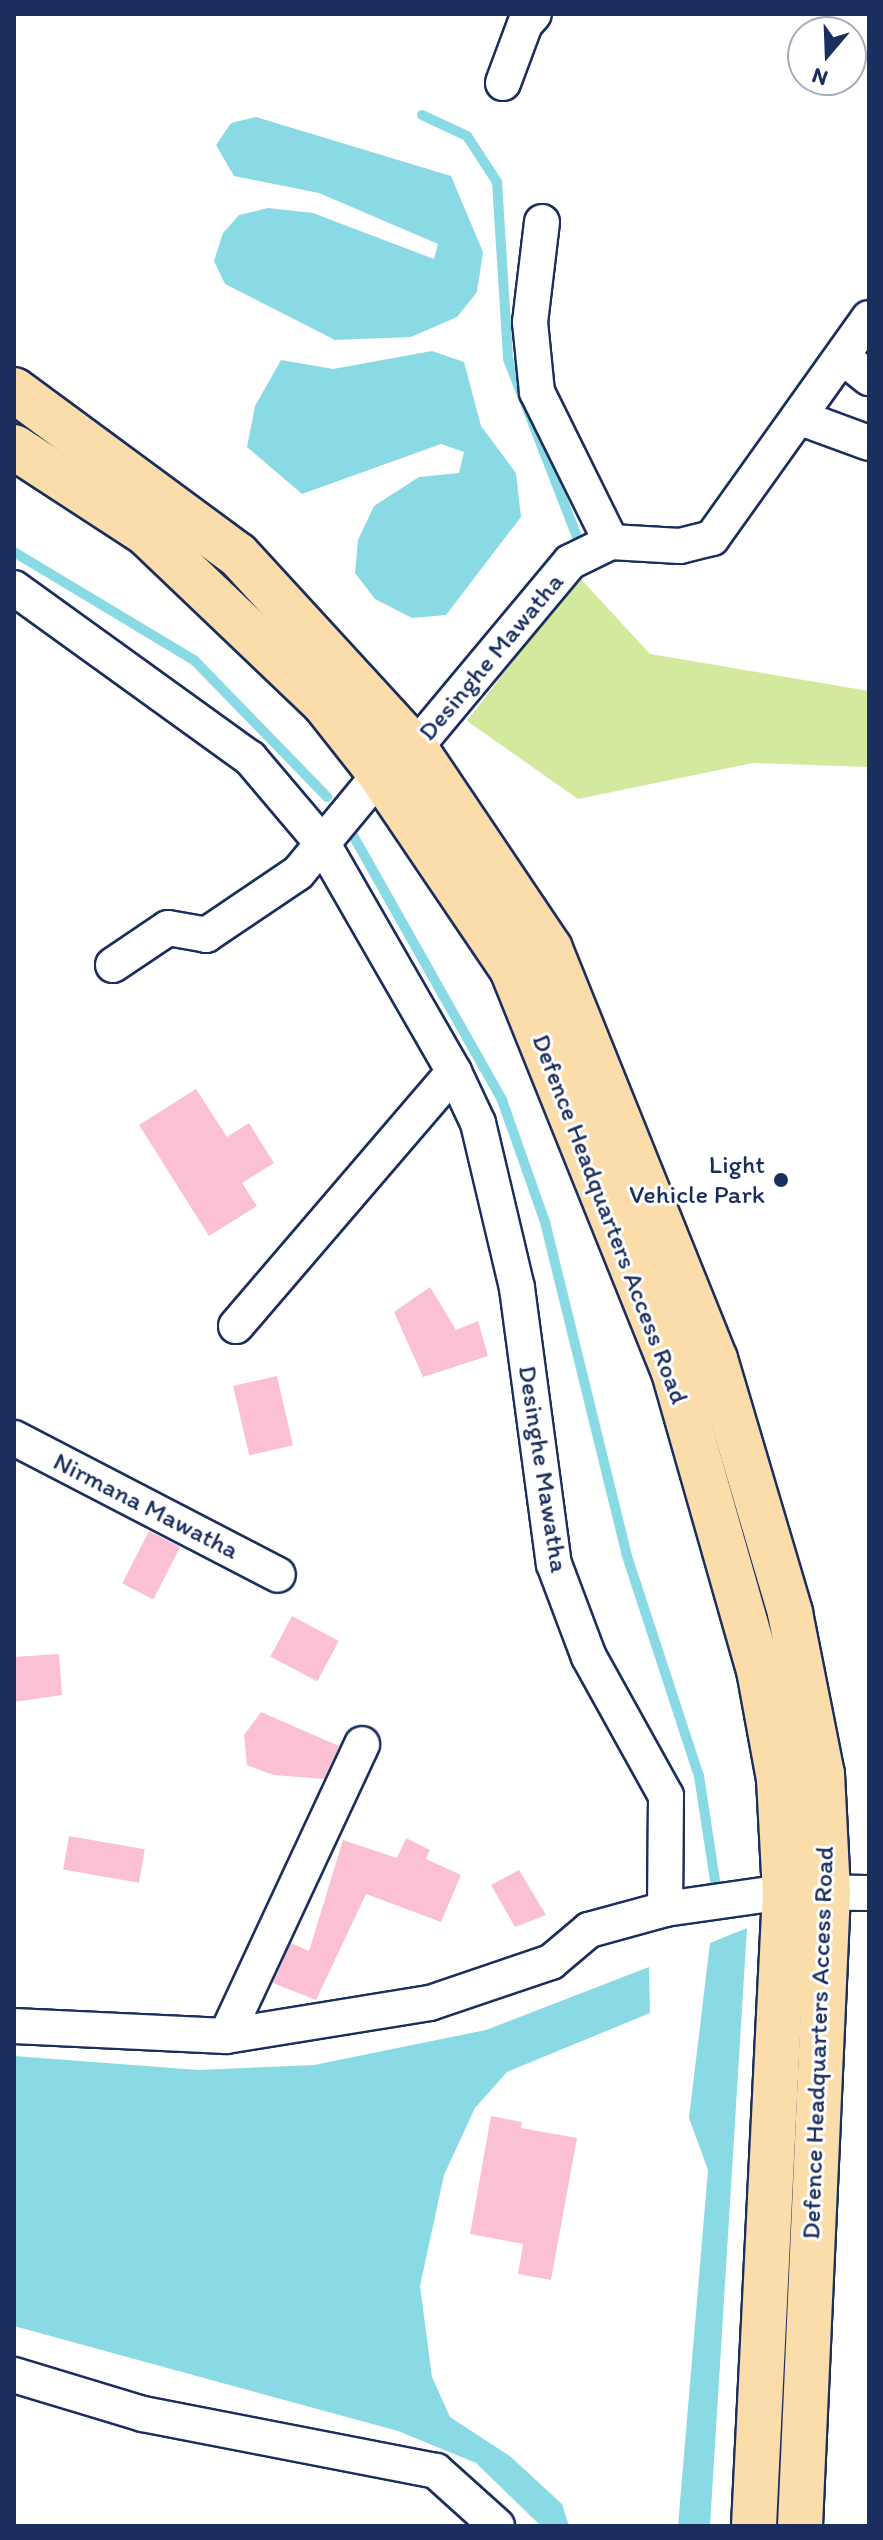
<!DOCTYPE html>
<html>
<head>
<meta charset="utf-8">
<style>
	body { margin:0 }
	#map { position:relative; width:883px; height:2540px; overflow:hidden; background:#fff; font-family:Itim,sans-serif }
	div>[style] { position:absolute }
	.green>* { inset:0; background:#d3e99e }
	.water>* { inset:0; background:#8adae6 }
	.stream>* { height:10px; margin:-5px; padding:0 5px; transform-origin:5px; border-radius:5px; background:#8adae6 }
	.building>* { inset:0; background:#fbc1d2; transform-origin:0 0 }
	.roads { filter:drop-shadow(2px 0 #1b2f5e) drop-shadow(-2px 0 #1b2f5e) drop-shadow(0 2px #1b2f5e) drop-shadow(0 -2px #1b2f5e) }
	.street>* { height:34px; margin:-17px; padding:0 17px; transform-origin:17px; border-radius:17px; background:#fff }
	.primary>* { height:44px; margin:-22px; padding:0 22px; transform-origin:22px; border-radius:22px; background:#faddab }
	.dots>* { width:22px; height:22px; translate:-50% -50%; box-sizing:border-box; border:4px solid #fff; border-radius:50% }
	span { translate:-50% -50%; white-space:nowrap; text-align:center; line-height:1.15; -webkit-text-stroke:6px #fff; paint-order:stroke }
	.street-label { font-size:26px; color:#1b2f5e }
	.poi-label { font-size:26px; color:#1b2f5e }
	.right { translate:-100% -50%; text-align:right }
	.frame { position:absolute; inset:0; border:16px solid #1b2f5e; pointer-events:none }
	.north { position:absolute; left:787px; top:16px; width:80px; height:80px; box-sizing:border-box; background:#fff; border:2px solid #a4acbf; border-radius:50%; rotate:199deg; font-size:22px; font-weight:700; line-height:32px; text-align:center; color:#1b2f5e }
	.north::after { content:''; display:block; margin:auto; width:28px; height:36px; background:#1b2f5e; clip-path:polygon(50% 0,100% 100%,50% 72%,0 100%) }
</style>
</head>
<body>
<div id="map">
	<div class="green">
		<i style="clip-path:polygon(578px 576px,650px 654px,869px 691px,869px 767px,753px 763px,578px 799px,467px 721px)"></i>
	</div>
	<div class="water">
		<i style="clip-path:polygon(256px 117px,451px 176px,483px 252px,477px 292px,457px 317px,411px 337px,335px 340px,225px 284px,214px 261px,223px 233px,239px 215px,268px 208px,313px 213px,434px 259px,438px 244px,319px 193px,234px 176px,216px 145px,231px 123px)"></i>
		<i style="clip-path:polygon(432px 351px,464px 362px,481px 426px,516px 473px,521px 517px,446px 615px,412px 618px,375px 599px,355px 573px,358px 540px,374px 506px,419px 477px,459px 473px,464px 452px,441px 444px,302px 494px,247px 447px,255px 406px,281px 360px,333px 369px)"></i>
		<i style="clip-path:polygon(747px 1928px,710px 2526px,678px 2526px,708px 2170px,689px 2118px,710px 1943px)"></i>
		<i style="clip-path:polygon(649px 1967px,650px 2013px,507px 2072px,475px 2108px,444px 2175px,420px 2286px,432px 2377px,450px 2417px,511px 2457px,562px 2504px,569px 2526px,541px 2526px,476px 2463px,398px 2431px,14px 2326px,14px 2056px,199px 2070px,314px 2065px,486px 2030px)"></i>
	</div>
	<div class="stream">
		<i style="left:422px;top:115px;width:50px;rotate:25deg"></i>
		<i style="left:467px;top:136px;width:55px;rotate:56.9deg"></i>
		<i style="left:497px;top:182px;width:177px;rotate:86.4deg"></i>
		<i style="left:508px;top:359px;width:191px;rotate:68.8deg"></i>
		<i style="left:14px;top:552px;width:210px;rotate:31deg"></i>
		<i style="left:194px;top:660px;width:191px;rotate:45.8deg"></i>
		<i style="left:350px;top:830px;width:310px;rotate:60.6deg"></i>
		<i style="left:502px;top:1100px;width:129px;rotate:70.6deg"></i>
		<i style="left:545px;top:1222px;width:341px;rotate:76.2deg"></i>
		<i style="left:626px;top:1553px;width:235px;rotate:71.9deg"></i>
		<i style="left:699px;top:1776px;width:112px;rotate:81.3deg"></i>
	</div>
	<div class="building">
		<i style="clip-path:polygon(196px 1089px,227px 1137px,249px 1123px,274px 1163px,242px 1183px,257px 1206px,209px 1236px,139px 1125px)"></i>
		<i style="clip-path:polygon(430px 1287px,456px 1330px,478px 1321px,488px 1356px,423px 1377px,394px 1312px)"></i>
		<i style="left:277px;top:1376px;width:71px;height:45px;rotate:77deg"></i>
		<i style="left:149px;top:1531px;width:35px;height:59px;rotate:27deg"></i>
		<i style="left:292px;top:1616px;width:53px;height:46px;rotate:28deg"></i>
		<i style="clip-path:polygon(59px 1654px,62px 1695px,14px 1702px,14px 1657px)"></i>
		<i style="clip-path:polygon(261px 1712px,339px 1746px,324px 1779px,273px 1775px,247px 1765px,244px 1735px)"></i>
		<i style="left:69px;top:1836px;width:77px;height:34px;rotate:10deg"></i>
		<i style="clip-path:polygon(406px 1838px,430px 1850px,426px 1859px,461px 1875px,441px 1922px,366px 1894px,316px 2000px,273px 1983px,291px 1943px,309px 1951px,343px 1840px,397px 1858px)"></i>
		<i style="clip-path:polygon(519px 1870px,546px 1915px,515px 1927px,491px 1885px)"></i>
		<i style="clip-path:polygon(491px 2116px,522px 2122px,521px 2128px,577px 2138px,551px 2280px,518px 2274px,523px 2244px,470px 2234px)"></i>
	</div>
	<div class="roads">
		<div class="street">
			<i style="left:503px;top:83px;width:63px;rotate:-69.6deg"></i>
			<i style="left:525px;top:24px;width:13px;rotate:-48deg"></i>
			<i style="left:542px;top:222px;width:101px;rotate:96.8deg"></i>
			<i style="left:530px;top:322px;width:70px;rotate:84.3deg"></i>
			<i style="left:537px;top:392px;width:167px;rotate:63.7deg"></i>
			<i style="left:844px;top:358px;width:32px;rotate:39deg"></i>
			<i style="left:801px;top:418px;width:72px;rotate:20.2deg"></i>
			<i style="left:14px;top:588px;width:291px;rotate:35.8deg"></i>
			<i style="left:250px;top:758px;width:113px;rotate:49.7deg"></i>
			<i style="left:323px;top:844px;width:263px;rotate:60.1deg"></i>
			<i style="left:454px;top:1072px;width:56px;rotate:64.8deg"></i>
			<i style="left:478px;top:1123px;width:170px;rotate:76.7deg"></i>
			<i style="left:517px;top:1288px;width:278px;rotate:82.4deg"></i>
			<i style="left:554px;top:1564px;width:99px;rotate:69.4deg"></i>
			<i style="left:589px;top:1657px;width:159px;rotate:61deg"></i>
			<i style="left:666px;top:1796px;width:113px;rotate:90.5deg"></i>
			<i style="left:113px;top:965px;width:66px;rotate:-33.9deg"></i>
			<i style="left:168px;top:928px;width:39px;rotate:10deg"></i>
			<i style="left:206px;top:935px;width:111px;rotate:-34deg"></i>
			<i style="left:298px;top:873px;width:129px;rotate:-50.4deg"></i>
			<i style="left:380px;top:774px;width:44px;rotate:-36.6deg"></i>
			<i style="left:415px;top:748px;width:242px;rotate:-50.2deg"></i>
			<i style="left:570px;top:562px;width:46px;rotate:-26deg"></i>
			<i style="left:611px;top:542px;width:69px;rotate:3.3deg"></i>
			<i style="left:680px;top:546px;width:33px;rotate:-14deg"></i>
			<i style="left:712px;top:538px;width:270px;rotate:-54.5deg"></i>
			<i style="left:236px;top:1326px;width:335px;rotate:-49.4deg"></i>
			<i style="left:14px;top:1438px;width:297px;rotate:27.4deg"></i>
			<i style="left:14px;top:2026px;width:212px;rotate:2.7deg"></i>
			<i style="left:226px;top:2036px;width:207px;rotate:-9.2deg"></i>
			<i style="left:430px;top:2003px;width:128px;rotate:-18.7deg"></i>
			<i style="left:551px;top:1962px;width:50px;rotate:-40.1deg"></i>
			<i style="left:589px;top:1930px;width:79px;rotate:-15.4deg"></i>
			<i style="left:665px;top:1909px;width:121px;rotate:-8.1deg"></i>
			<i style="left:785px;top:1892px;width:84px;rotate:0.7deg"></i>
			<i style="left:226px;top:2036px;width:322px;rotate:-65deg"></i>
			<i style="left:14px;top:2375px;width:135px;rotate:16.8deg"></i>
			<i style="left:143px;top:2414px;width:298px;rotate:11deg"></i>
			<i style="left:436px;top:2471px;width:82px;rotate:42deg"></i>
		</div>
		<div class="primary">
			<i style="left:14px;top:390px;width:278px;rotate:36.4deg"></i>
			<i style="left:238px;top:555px;width:262px;rotate:47.5deg"></i>
			<i style="left:415px;top:748px;width:242px;rotate:56.1deg"></i>
			<i style="left:550px;top:949px;width:442px;rotate:68.1deg"></i>
			<i style="left:715px;top:1359px;width:265px;rotate:73.5deg"></i>
			<i style="left:790px;top:1613px;width:164px;rotate:78.8deg"></i>
			<i style="left:822px;top:1774px;width:118px;rotate:87.1deg"></i>
			<i style="left:828px;top:1892px;width:635px;rotate:92.53deg"></i>
			<i style="left:14px;top:447px;width:158px;rotate:33.1deg"></i>
			<i style="left:146px;top:533px;width:246px;rotate:43.7deg"></i>
			<i style="left:324px;top:703px;width:90px;rotate:51.7deg"></i>
			<i style="left:380px;top:774px;width:235px;rotate:55.9deg"></i>
			<i style="left:512px;top:969px;width:434px;rotate:68.1deg"></i>
			<i style="left:674px;top:1372px;width:310px;rotate:74.1deg"></i>
			<i style="left:759px;top:1670px;width:111px;rotate:79.6deg"></i>
			<i style="left:779px;top:1779px;width:113px;rotate:87deg"></i>
			<i style="left:785px;top:1892px;width:635px;rotate:92.8deg"></i>
		</div>
	</div>
	<div class="dots">
		<i style="left:781px;top:1180px;background:#1b2f5e"></i>
	</div>
	<div class="street-label">
		<span style="left:491px;top:657px;rotate:-50deg">Desinghe Mawatha</span>
		<span style="left:610px;top:1219px;rotate:69deg">Defence Headquarters Access Road</span>
		<span style="left:543px;top:1469px;rotate:81deg">Desinghe Mawatha</span>
		<span style="left:146px;top:1506px;rotate:27deg">Nirmana Mawatha</span>
		<span style="left:818px;top:2043px;rotate:-88deg">Defence Headquarters Access Road</span>
	</div>
	<div class="poi-label">
		<span class="right" style="left:765px;top:1180px">Light<br>Vehicle Park</span>
	</div>
	<div class="frame"></div>
	<div class="north">N</div>
</div>
</body>
</html>
